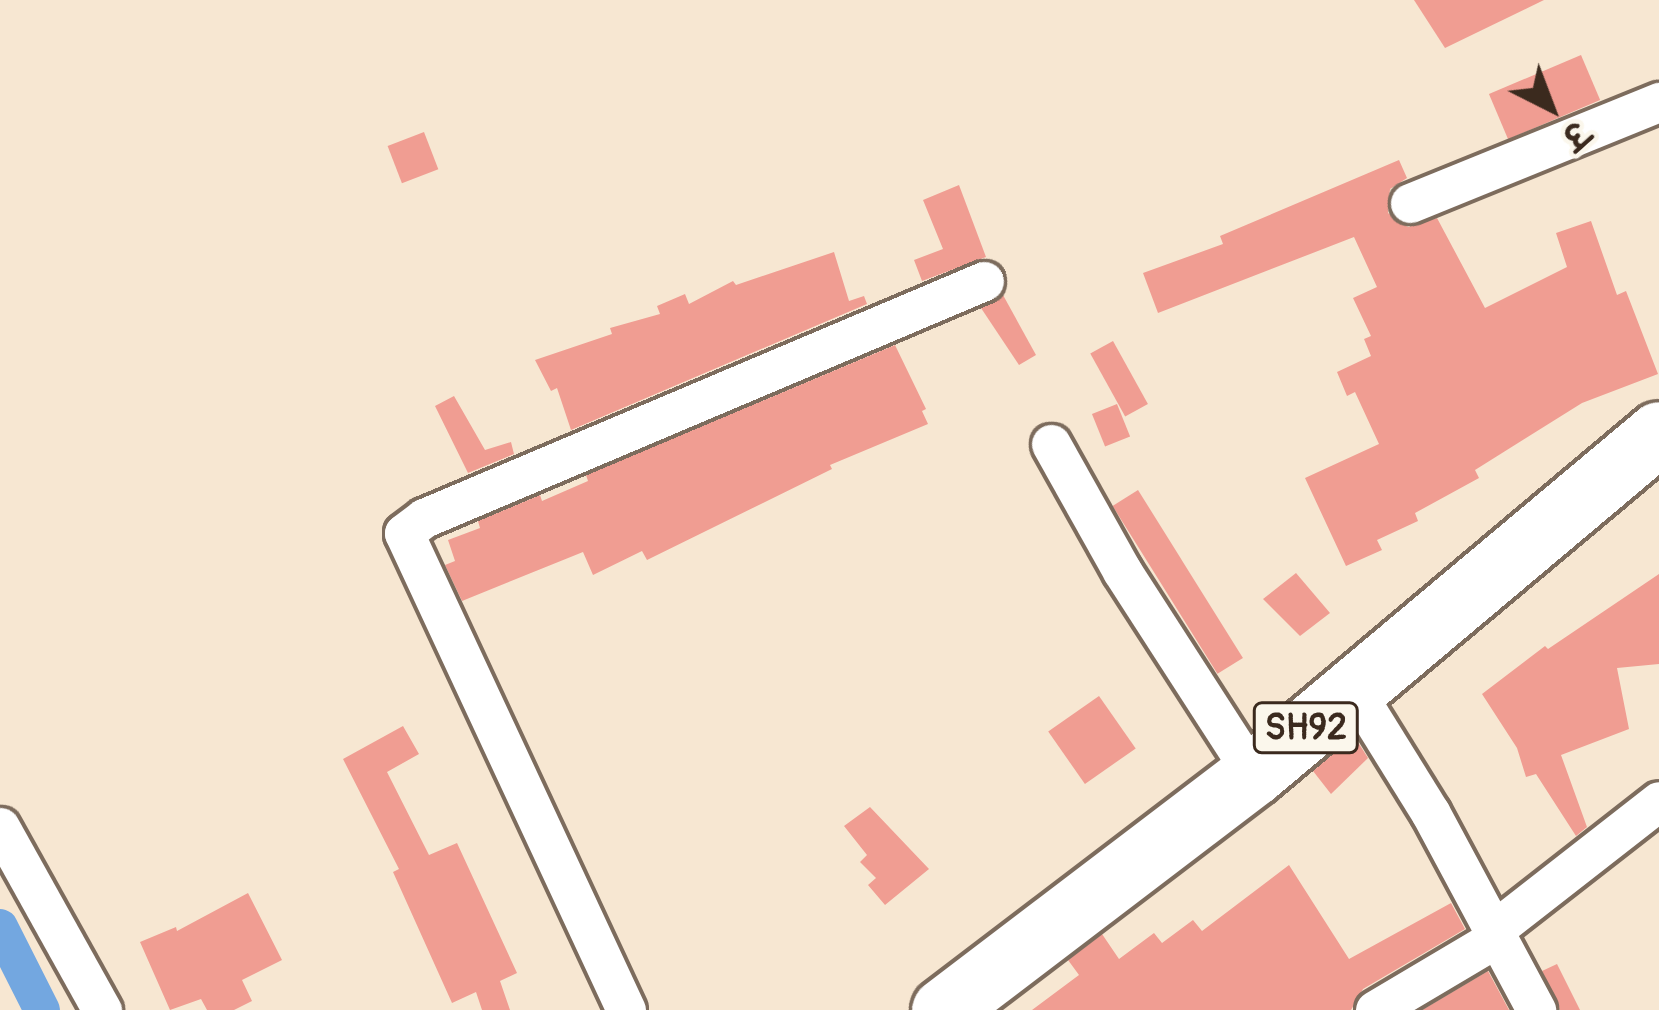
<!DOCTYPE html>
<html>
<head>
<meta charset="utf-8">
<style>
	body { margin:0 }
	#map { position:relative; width:1659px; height:1010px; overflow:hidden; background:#f7e7d2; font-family:Pangolin,"Playpen Sans Deva",sans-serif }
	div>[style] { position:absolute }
	.canal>* { height:36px; margin:-18px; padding:0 18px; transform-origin:18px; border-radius:18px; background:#73a7e0 }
	.building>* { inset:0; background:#f09d92; transform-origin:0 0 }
	.roads { filter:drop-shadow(3px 0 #7d6c5d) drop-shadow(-3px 0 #7d6c5d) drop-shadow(0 3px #7d6c5d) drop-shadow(0 -3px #7d6c5d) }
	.minor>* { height:39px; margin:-19.5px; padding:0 19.5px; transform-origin:19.5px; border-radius:19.5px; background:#fff }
	.primary>* { height:63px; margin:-31.5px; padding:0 31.5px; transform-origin:31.5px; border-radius:31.5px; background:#fff }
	span { translate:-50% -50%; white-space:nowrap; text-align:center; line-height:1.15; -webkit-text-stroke:10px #fbf7ec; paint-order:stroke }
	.shield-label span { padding:3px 9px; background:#fbf7ec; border:3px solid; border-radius:9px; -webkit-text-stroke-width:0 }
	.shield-label { font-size:36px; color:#3b2a1e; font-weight:700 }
	.north { position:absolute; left:1491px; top:48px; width:120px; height:120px; -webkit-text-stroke:9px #fbf7ec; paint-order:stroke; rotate:138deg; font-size:33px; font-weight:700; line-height:48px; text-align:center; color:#3b2a1e }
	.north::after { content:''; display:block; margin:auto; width:42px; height:54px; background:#3b2a1e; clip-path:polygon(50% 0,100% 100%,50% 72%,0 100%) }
</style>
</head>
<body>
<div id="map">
	<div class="canal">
		<i style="left:0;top:927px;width:93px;rotate:63.2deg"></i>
	</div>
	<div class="building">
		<i style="clip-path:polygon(1414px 0,1544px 0,1445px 48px)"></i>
		<i style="left:1581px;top:55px;width:49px;height:100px;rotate:67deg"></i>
		<i style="left:424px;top:132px;width:40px;height:39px;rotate:69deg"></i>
		<i style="clip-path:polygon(1399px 160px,1407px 178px,1390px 189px,1388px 213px,1408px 227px,1437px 218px,1485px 308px,1567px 267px,1556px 233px,1591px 221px,1617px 295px,1626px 291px,1658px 374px,1582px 403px,1475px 470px,1479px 478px,1415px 513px,1418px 521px,1377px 540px,1382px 550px,1346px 566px,1305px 478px,1379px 444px,1355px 392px,1347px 396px,1337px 372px,1371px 356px,1364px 339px,1371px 336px,1353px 298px,1377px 287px,1354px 237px,1158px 313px,1143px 273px,1223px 244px,1220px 236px)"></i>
		<i style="clip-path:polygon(959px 185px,986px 257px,922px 281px,914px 260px,943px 249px,923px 200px)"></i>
		<i style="clip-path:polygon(834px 252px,849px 301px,864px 296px,867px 304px,571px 430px,557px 388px,551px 391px,535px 360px,612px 334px,610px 328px,660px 314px,657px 306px,685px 294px,689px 304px,733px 281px,736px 285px)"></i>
		<i style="clip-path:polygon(1003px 295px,1036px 355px,1019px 365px,981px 308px)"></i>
		<i style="left:1113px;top:341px;width:72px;height:26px;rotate:61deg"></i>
		<i style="clip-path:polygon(895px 345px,926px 409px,922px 411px,928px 424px,830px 465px,832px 469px,647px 560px,642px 551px,593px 575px,583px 552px,462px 601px,445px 565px,455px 561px,448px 540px,480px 528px,478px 521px,540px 495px,542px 501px,588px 481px,586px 475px)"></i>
		<i style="clip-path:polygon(454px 396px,485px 450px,511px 442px,514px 454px,468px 473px,435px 406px)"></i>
		<i style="left:1117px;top:404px;width:35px;height:27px;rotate:68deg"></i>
		<i style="left:1138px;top:490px;width:198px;height:30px;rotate:58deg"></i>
		<i style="clip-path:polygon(1296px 573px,1330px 613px,1300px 636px,1263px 599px)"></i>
		<i style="clip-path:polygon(1659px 574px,1659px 664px,1617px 668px,1629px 729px,1561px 755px,1587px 827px,1576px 836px,1536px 774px,1526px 777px,1517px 748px,1482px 694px,1545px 646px,1548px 649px)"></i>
		<i style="left:1099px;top:696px;width:64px;height:62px;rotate:55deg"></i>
		<i style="clip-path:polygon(403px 726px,419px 754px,387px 772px,429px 855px,457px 843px,517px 973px,500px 981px,510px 1010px,482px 1010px,476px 992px,452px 1003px,393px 872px,399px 869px,343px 759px)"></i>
		<i style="clip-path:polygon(1354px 736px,1368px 758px,1331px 794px,1313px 771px)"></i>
		<i style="clip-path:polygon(870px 807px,929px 869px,885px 905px,868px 885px,876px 878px,860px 862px,867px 855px,844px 826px)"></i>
		<i style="clip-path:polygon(1289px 865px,1349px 959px,1451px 903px,1465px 929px,1363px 989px,1351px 1010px,1032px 1010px,1079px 975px,1068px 960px,1102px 934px,1119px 959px,1154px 933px,1162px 943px,1193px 920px,1202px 931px)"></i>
		<i style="clip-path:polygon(248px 893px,282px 960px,242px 980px,252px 1001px,234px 1010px,207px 1010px,201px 999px,170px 1010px,140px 942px,176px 927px,177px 931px)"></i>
		<i style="clip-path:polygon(1557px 964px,1580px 1010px,1560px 1010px,1542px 971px)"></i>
		<i style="clip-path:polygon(1488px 971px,1509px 1010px,1422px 1010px)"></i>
	</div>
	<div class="roads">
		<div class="minor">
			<i style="left:1410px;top:203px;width:269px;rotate:-22.1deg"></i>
			<i style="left:1051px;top:444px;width:145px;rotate:60.8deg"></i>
			<i style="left:1122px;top:571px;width:242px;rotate:57.2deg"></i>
			<i style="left:1353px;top:688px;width:146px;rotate:58.2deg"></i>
			<i style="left:1430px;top:812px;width:225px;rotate:61.8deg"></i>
			<i style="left:0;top:827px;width:210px;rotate:60.9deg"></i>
			<i style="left:1494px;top:930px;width:209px;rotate:-38deg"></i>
			<i style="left:626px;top:1010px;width:526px;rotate:-114.96deg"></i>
			<i style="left:404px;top:533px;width:25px;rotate:-37deg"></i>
			<i style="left:424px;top:518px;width:608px;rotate:-22.94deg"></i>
			<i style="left:1375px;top:1010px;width:143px;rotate:-30.7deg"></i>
		</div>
		<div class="primary">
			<i style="left:943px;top:1010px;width:390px;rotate:-37.3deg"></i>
			<i style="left:1253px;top:774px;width:530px;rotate:-40.03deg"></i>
		</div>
	</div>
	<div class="shield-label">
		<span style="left:1306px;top:728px">SH92</span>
	</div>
	<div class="north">उ</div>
</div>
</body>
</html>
